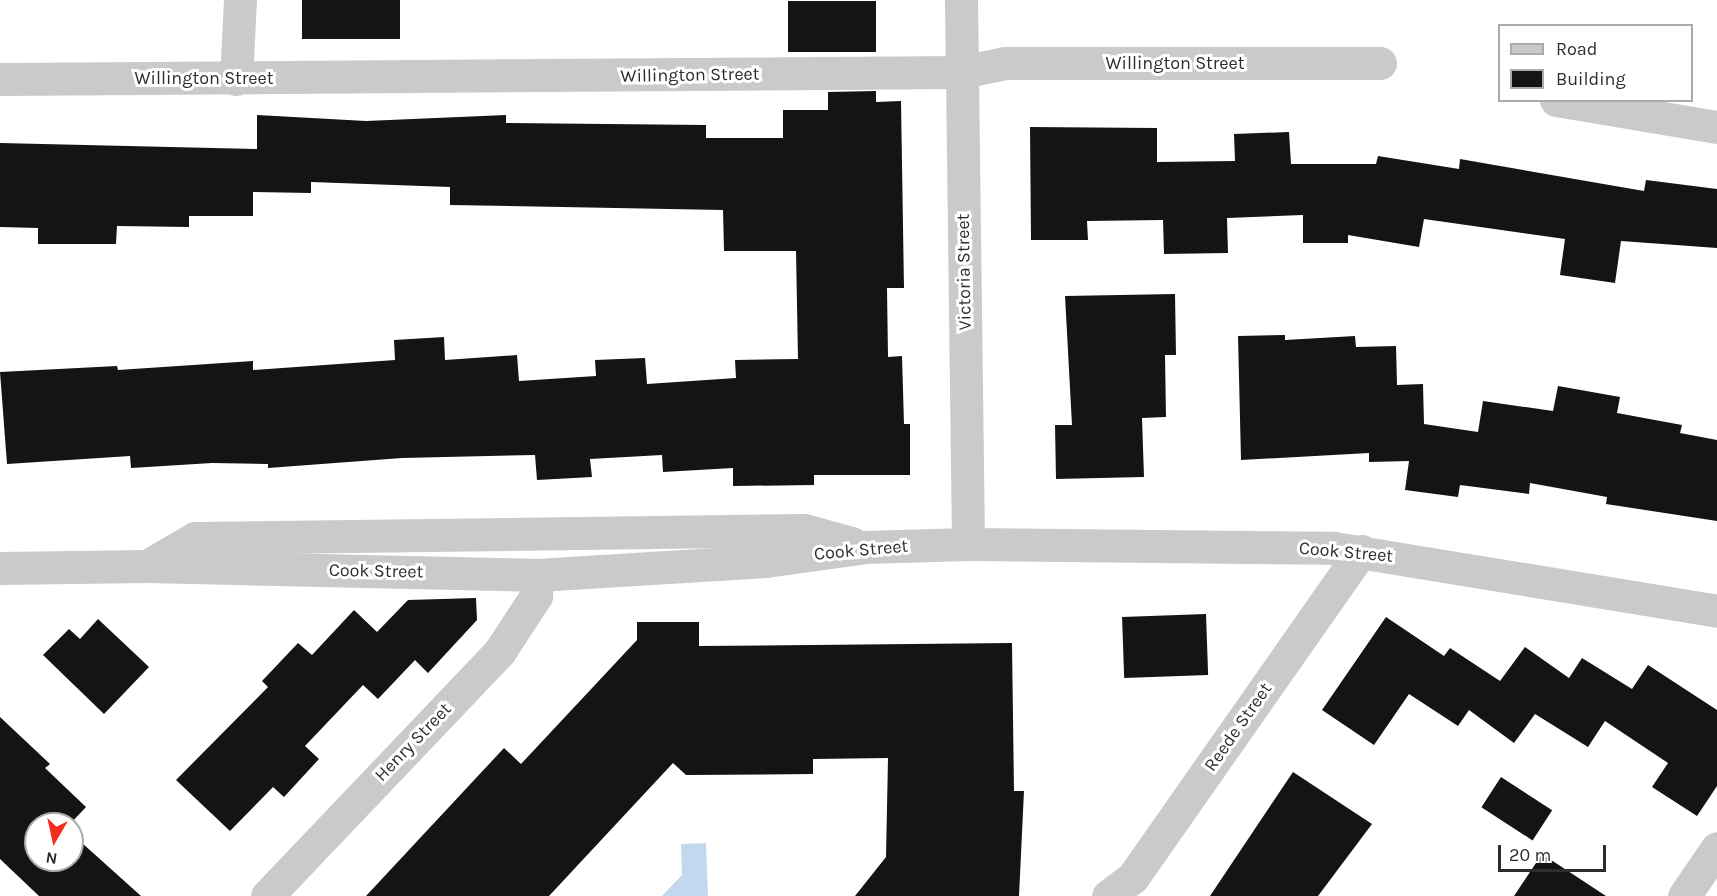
<!DOCTYPE html>
<html>
<head>
<meta charset="utf-8">
<style>
	body { margin:0 }
	#map { position:relative; width:1717px; height:896px; overflow:hidden; background:#fff; font-family:Karla,sans-serif }
	div>[style] { position:absolute }
	.water>* { inset:0; background:#c3d7ee }
	.building>* { inset:0; background:#141414; transform-origin:0 0 }
	.minor>* { height:33px; margin:-16.5px; padding:0 16.5px; transform-origin:16.5px; border-radius:16.5px; background:#cacaca }
	span { translate:-50% -50%; white-space:nowrap; text-align:center; line-height:1.15; -webkit-text-stroke:6px #fff; paint-order:stroke }
	.street-label { font-size:18px; color:#2d2d2d }
	.legend { position:absolute; left:1498px; top:24px; width:195px; height:78px; box-sizing:border-box; background:#fff; border:2px solid #ababab; margin:0; padding:8px 10px; list-style:none; font-size:18px; color:#2d2d2d }
	.legend li { display:flex; align-items:center; gap:12px; height:30px }
	.legend b { width:30px; border:2px solid #ababab }
	.north { position:absolute; left:24px; top:812px; width:60px; height:60px; box-sizing:border-box; background:#fff; border:2px solid #ababab; border-radius:50%; rotate:189deg; font-size:16px; font-weight:700; line-height:24px; text-align:center; color:#2d2d2d }
	.north::after { content:''; display:block; margin:auto; width:21px; height:27px; background:#f62d1d; clip-path:polygon(50% 0,100% 100%,50% 72%,0 100%) }
	.scale { position:absolute; left:1498px; top:845px; width:108px; height:27px; box-sizing:border-box; border:3px solid #2d2d2d; border-top:0; padding-left:8px; font-size:18px; line-height:21px; white-space:nowrap; color:#2d2d2d; -webkit-text-stroke:4px #fff; paint-order:stroke }
</style>
</head>
<body>
<div id="map">
	<div class="water">
		<i style="clip-path:polygon(706px 843px,708px 896px,662px 896px,682px 875px,681px 844px)"></i>
	</div>
	<div class="building">
		<i style="left:302px;top:0;width:98px;height:39px"></i>
		<i style="left:788px;top:1px;width:88px;height:51px"></i>
		<i style="clip-path:polygon(876px 91px,876px 102px,901px 101px,904px 288px,887px 288px,888px 357px,902px 356px,904px 424px,910px 424px,910px 475px,814px 475px,814px 485px,733px 486px,733px 468px,663px 472px,662px 455px,590px 459px,592px 477px,537px 480px,535px 455px,402px 458px,268px 468px,268px 464px,212px 463px,131px 468px,130px 456px,7px 464px,0 372px,117px 366px,118px 370px,253px 361px,253px 370px,395px 360px,394px 340px,444px 337px,445px 360px,517px 355px,519px 381px,596px 376px,595px 360px,645px 358px,647px 384px,736px 378px,735px 360px,798px 359px,796px 251px,724px 251px,723px 210px,450px 205px,450px 187px,311px 182px,311px 193px,253px 192px,253px 216px,189px 216px,189px 227px,117px 226px,116px 244px,38px 244px,38px 228px,0 227px,0 143px,257px 149px,257px 115px,366px 121px,506px 115px,506px 123px,706px 125px,706px 138px,783px 138px,783px 110px,828px 110px,828px 92px)"></i>
		<i style="clip-path:polygon(1030px 127px,1157px 128px,1157px 162px,1235px 161px,1234px 134px,1289px 132px,1291px 164px,1376px 164px,1378px 156px,1459px 169px,1460px 159px,1644px 191px,1646px 180px,1717px 189px,1717px 248px,1621px 241px,1615px 283px,1560px 275px,1565px 239px,1424px 219px,1419px 247px,1348px 235px,1348px 243px,1303px 243px,1303px 215px,1227px 218px,1228px 253px,1164px 254px,1163px 220px,1087px 221px,1088px 240px,1031px 240px)"></i>
		<i style="clip-path:polygon(1175px 294px,1176px 355px,1165px 355px,1166px 417px,1142px 418px,1144px 477px,1056px 479px,1055px 425px,1072px 425px,1065px 296px)"></i>
		<i style="clip-path:polygon(1285px 335px,1285px 340px,1355px 336px,1356px 347px,1396px 346px,1397px 385px,1423px 384px,1424px 424px,1478px 432px,1483px 401px,1553px 411px,1558px 386px,1620px 397px,1617px 413px,1682px 425px,1680px 433px,1717px 440px,1717px 521px,1606px 504px,1607px 497px,1530px 483px,1529px 494px,1460px 485px,1458px 497px,1405px 490px,1409px 461px,1369px 462px,1369px 453px,1241px 460px,1238px 336px)"></i>
		<i style="clip-path:polygon(476px 598px,477px 620px,428px 673px,415px 660px,378px 699px,363px 685px,305px 746px,319px 759px,284px 797px,273px 787px,230px 831px,176px 780px,268px 687px,262px 681px,298px 643px,312px 655px,354px 610px,377px 632px,408px 600px)"></i>
		<i style="left:1206px;top:614px;width:61px;height:84px;rotate:88deg"></i>
		<i style="clip-path:polygon(1386px 617px,1444px 656px,1450px 648px,1500px 681px,1525px 647px,1569px 678px,1582px 658px,1632px 689px,1648px 665px,1717px 710px,1717px 786px,1697px 816px,1652px 787px,1668px 763px,1605px 721px,1588px 747px,1535px 714px,1514px 743px,1469px 710px,1458px 726px,1409px 694px,1374px 745px,1322px 710px)"></i>
		<i style="clip-path:polygon(98px 619px,149px 667px,104px 714px,43px 655px,69px 629px,80px 639px)"></i>
		<i style="clip-path:polygon(637px 622px,699px 622px,699px 646px,1012px 643px,1014px 791px,1024px 791px,1019px 896px,855px 896px,886px 857px,888px 758px,813px 759px,813px 774px,686px 775px,673px 763px,549px 896px,366px 896px,504px 748px,521px 764px,637px 640px)"></i>
		<i style="clip-path:polygon(0 717px,50px 764px,45px 768px,86px 807px,70px 824px,36px 824px,36px 860px,72px 860px,72px 834px,141px 896px,39px 896px,0 859px)"></i>
		<i style="clip-path:polygon(1293px 772px,1372px 824px,1318px 896px,1210px 896px)"></i>
		<i style="left:1501px;top:777px;width:61px;height:36px;rotate:33deg"></i>
		<i style="clip-path:polygon(1542px 854px,1606px 896px,1514px 896px)"></i>
	</div>
	<div class="minor">
		<i style="left:961px;top:0;width:544px;rotate:89.26deg"></i>
		<i style="left:0;top:79px;width:962px;rotate:-0.42deg"></i>
		<i style="left:962px;top:72px;width:44px;rotate:-11.8deg"></i>
		<i style="left:1005px;top:63px;width:375px"></i>
		<i style="left:236px;top:79px;width:79px;rotate:-87.1deg"></i>
		<i style="left:1556px;top:100px;width:163px;rotate:9.5deg"></i>
		<i style="left:147px;top:566px;width:56px;rotate:-30.3deg"></i>
		<i style="left:195px;top:538px;width:609px;rotate:-0.75deg"></i>
		<i style="left:804px;top:530px;width:50px;rotate:15.2deg"></i>
		<i style="left:0;top:568px;width:147px;rotate:-0.8deg"></i>
		<i style="left:147px;top:566px;width:390px;rotate:1.3deg"></i>
		<i style="left:537px;top:575px;width:229px;rotate:-3.5deg"></i>
		<i style="left:766px;top:561px;width:100px;rotate:-8deg"></i>
		<i style="left:865px;top:547px;width:103px;rotate:-1.7deg"></i>
		<i style="left:968px;top:544px;width:366px;rotate:0.6deg"></i>
		<i style="left:1334px;top:548px;width:388px;rotate:9.3deg"></i>
		<i style="left:267px;top:896px;width:338px;rotate:-46.4deg"></i>
		<i style="left:500px;top:651px;width:66px;rotate:-56.8deg"></i>
		<i style="left:536px;top:596px;width:21px;rotate:-87deg"></i>
		<i style="left:1108px;top:896px;width:31px;rotate:-37deg"></i>
		<i style="left:1133px;top:877px;width:398px;rotate:-55deg"></i>
		<i style="left:1684px;top:896px;width:58px;rotate:-55.5deg"></i>
	</div>
	<div class="street-label">
		<span style="left:1175px;top:63px">Willington Street</span>
		<span style="left:690px;top:75px;rotate:-1deg">Willington Street</span>
		<span style="left:204px;top:78px">Willington Street</span>
		<span style="left:964px;top:272px;rotate:-91deg">Victoria Street</span>
		<span style="left:861px;top:550px;rotate:-5deg">Cook Street</span>
		<span style="left:1346px;top:552px;rotate:5deg">Cook Street</span>
		<span style="left:376px;top:571px;rotate:1deg">Cook Street</span>
		<span style="left:1238px;top:727px;rotate:-55deg">Reede Street</span>
		<span style="left:413px;top:742px;rotate:-46deg">Henry Street</span>
	</div>
	<ul class="legend">
	<li><b style="height:8px;background:#cacaca"></b>Road</li>
	<li><b style="height:16px;background:#141414"></b>Building</li>
	</ul>
	<div class="north">N</div>
	<div class="scale">20 m</div>
</div>
</body>
</html>
